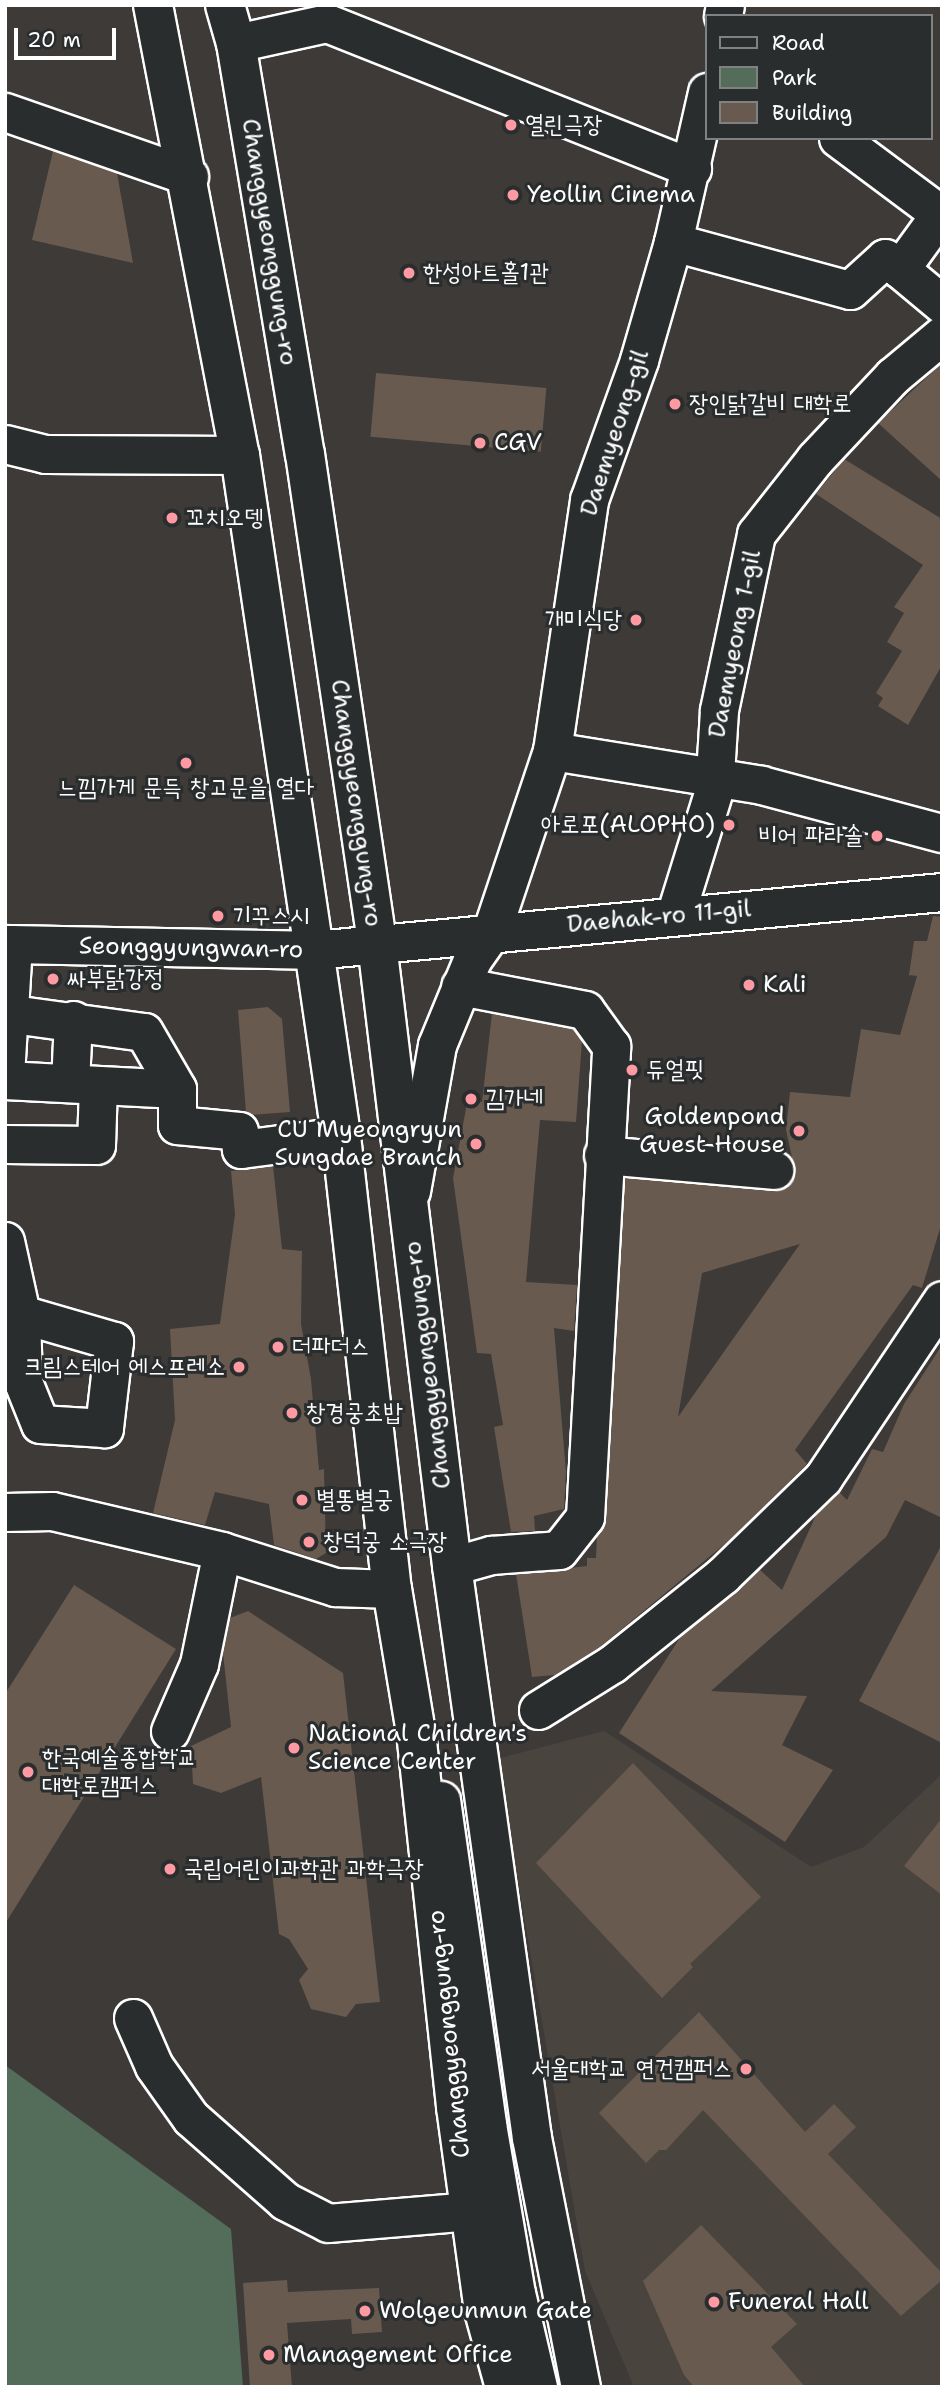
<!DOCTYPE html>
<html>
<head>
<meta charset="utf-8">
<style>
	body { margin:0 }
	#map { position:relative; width:947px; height:2392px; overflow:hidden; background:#3d3a38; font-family:"Shantell Sans","Poor Story",sans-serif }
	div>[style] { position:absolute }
	.built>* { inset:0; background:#4a443f }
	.green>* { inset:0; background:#546c5a }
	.building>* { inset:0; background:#685a4f; transform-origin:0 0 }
	.roads { filter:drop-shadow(2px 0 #fff) drop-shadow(-2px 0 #fff) drop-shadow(0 2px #fff) drop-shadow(0 -2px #fff) }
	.minor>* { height:37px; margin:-18.5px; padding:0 18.5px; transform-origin:18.5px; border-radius:18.5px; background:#2a2d2e }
	.major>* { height:38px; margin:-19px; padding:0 19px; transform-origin:19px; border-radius:19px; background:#2a2d2e }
	.dots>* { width:19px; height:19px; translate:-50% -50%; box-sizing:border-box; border:4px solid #2a2d2e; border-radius:50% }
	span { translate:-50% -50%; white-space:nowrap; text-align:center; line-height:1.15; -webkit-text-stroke:6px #2a2d2e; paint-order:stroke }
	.poi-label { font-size:24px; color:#fff }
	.left { translate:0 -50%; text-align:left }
	.right { translate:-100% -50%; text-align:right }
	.street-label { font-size:24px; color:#fff }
	.frame { position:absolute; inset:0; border:7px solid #fff; pointer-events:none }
	.legend { position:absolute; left:705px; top:14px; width:228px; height:126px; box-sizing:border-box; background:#2a2d2e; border:2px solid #7f8182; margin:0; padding:9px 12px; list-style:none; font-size:21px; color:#fff }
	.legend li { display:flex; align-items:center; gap:14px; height:35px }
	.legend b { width:35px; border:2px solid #7f8182 }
	.scale { position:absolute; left:14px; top:28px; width:102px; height:32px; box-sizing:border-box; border:4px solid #fff; border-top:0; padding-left:9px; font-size:21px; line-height:24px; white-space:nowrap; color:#fff; -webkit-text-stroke:5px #2a2d2e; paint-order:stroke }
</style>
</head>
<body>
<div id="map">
	<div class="built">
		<i style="clip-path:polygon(604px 1731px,811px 1867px,864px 1847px,942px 1774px,942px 2387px,634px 2387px,585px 2271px,497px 1759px)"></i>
	</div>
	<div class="green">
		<i style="clip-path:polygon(5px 2065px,231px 2229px,243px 2387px,5px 2387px)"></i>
	</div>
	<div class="building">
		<i style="clip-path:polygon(53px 151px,117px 173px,133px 263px,32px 240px)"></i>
		<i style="clip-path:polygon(942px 363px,942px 481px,878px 423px)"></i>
		<i style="left:376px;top:373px;width:171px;height:64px;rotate:5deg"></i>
		<i style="clip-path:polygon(844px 459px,942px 519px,942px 665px,908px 725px,878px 706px,883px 698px,876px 693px,902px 651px,887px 642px,904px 613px,894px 607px,923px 565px,816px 494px)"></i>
		<i style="clip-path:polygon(evenodd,933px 916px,942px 917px,942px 1222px,922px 1288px,913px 1285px,795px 1450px,807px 1464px,726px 1543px,600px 1647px,555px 1675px,532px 1677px,516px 1574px,587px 1566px,587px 1558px,596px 1558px,597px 1535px,606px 1518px,625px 1178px,772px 1191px,791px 1183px,795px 1171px,786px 1130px,790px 1092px,850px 1097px,861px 1029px,900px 1035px,917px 976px,909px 975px,914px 941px,927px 941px,933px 916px,800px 1244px,740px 1329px,678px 1417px,702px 1273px,800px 1244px)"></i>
		<i style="clip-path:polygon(268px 1007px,282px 1019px,290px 1112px,252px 1115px,246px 1112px,238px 1010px)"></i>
		<i style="clip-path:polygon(492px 1013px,573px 1029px,582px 1041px,576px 1122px,540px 1120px,526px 1282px,577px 1285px,574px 1331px,554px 1328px,566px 1472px,564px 1509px,534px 1516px,535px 1531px,511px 1532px,494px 1427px,503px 1425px,491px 1354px,477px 1353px,453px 1178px,468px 1098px,482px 1102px)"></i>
		<i style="clip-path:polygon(273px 1166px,282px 1249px,302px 1251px,301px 1324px,311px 1379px,319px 1470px,324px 1469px,326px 1553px,316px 1559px,274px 1545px,269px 1504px,215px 1492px,205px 1525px,153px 1513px,175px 1420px,170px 1329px,220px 1324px,235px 1214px,231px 1171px)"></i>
		<i style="clip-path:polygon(942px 1345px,942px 1518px,905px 1500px,886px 1537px,711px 1691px,807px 1696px,782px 1745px,833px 1770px,785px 1842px,619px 1733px,681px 1636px,759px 1569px,782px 1590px,817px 1513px,839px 1492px,847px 1500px,872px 1449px,883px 1452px,904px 1404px)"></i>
		<i style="clip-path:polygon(942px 1544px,942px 1743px,859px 1701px)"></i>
		<i style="clip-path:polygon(74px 1585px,176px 1649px,5px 1924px,5px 1694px)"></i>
		<i style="clip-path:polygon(248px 1611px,343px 1673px,380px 2002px,356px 2004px,346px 2017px,311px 2009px,299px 1980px,308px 1969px,289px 1939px,279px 1934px,261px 1777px,221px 1793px,193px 1784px,191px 1746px,231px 1727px,223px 1653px,230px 1618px)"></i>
		<i style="clip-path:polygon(633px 1763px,761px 1897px,690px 1964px,693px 1967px,662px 1998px,536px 1863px)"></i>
		<i style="clip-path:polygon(942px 1818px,942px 1895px,904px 1866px)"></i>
		<i style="clip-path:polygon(699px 2012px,805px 2132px,834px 2104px,856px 2127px,828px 2154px,942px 2273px,942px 2280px,901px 2316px,703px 2110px,666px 2150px,659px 2150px,646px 2163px,599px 2113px)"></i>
		<i style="clip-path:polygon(701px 2225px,797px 2324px,771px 2347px,805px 2387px,694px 2387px,684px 2375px,643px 2281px)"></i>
		<i style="clip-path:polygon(287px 2280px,288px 2292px,379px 2288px,382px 2332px,352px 2334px,351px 2319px,287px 2323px,292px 2387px,250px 2387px,243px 2283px)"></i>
	</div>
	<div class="roads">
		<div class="minor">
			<i style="left:723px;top:16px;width:11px;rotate:-80deg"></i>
			<i style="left:236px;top:43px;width:93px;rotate:-12.4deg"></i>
			<i style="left:327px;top:23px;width:393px;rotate:21.7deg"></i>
			<i style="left:5px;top:112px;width:195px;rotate:19.2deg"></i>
			<i style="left:838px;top:138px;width:127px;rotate:36.7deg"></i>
			<i style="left:940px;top:214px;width:68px;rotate:126deg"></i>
			<i style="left:900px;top:269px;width:55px;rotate:39.8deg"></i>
			<i style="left:673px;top:242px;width:183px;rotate:15.2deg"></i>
			<i style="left:850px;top:290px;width:47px;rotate:-42.4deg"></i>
			<i style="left:885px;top:258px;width:19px;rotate:36deg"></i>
			<i style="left:5px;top:444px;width:41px;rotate:14deg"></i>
			<i style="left:45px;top:454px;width:195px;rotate:0.3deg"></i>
			<i style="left:552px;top:751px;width:212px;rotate:9.2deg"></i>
			<i style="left:761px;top:785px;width:187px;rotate:14.9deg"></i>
			<i style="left:675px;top:916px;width:132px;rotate:-72.8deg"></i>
			<i style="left:714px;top:790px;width:80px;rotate:-86.4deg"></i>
			<i style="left:719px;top:710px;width:180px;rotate:-78.1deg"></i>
			<i style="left:756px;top:534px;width:95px;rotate:-51.8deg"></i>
			<i style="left:815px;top:459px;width:114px;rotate:-46.8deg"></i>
			<i style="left:893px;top:376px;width:64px;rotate:-39.9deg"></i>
			<i style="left:5px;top:944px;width:309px;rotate:1.1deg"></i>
			<i style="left:314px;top:950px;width:631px;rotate:-5.28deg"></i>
			<i style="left:5px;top:1013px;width:140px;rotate:7.8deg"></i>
			<i style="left:144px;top:1032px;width:66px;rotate:59.9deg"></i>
			<i style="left:5px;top:1075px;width:131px;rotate:-86.5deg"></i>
			<i style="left:5px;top:1080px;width:172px;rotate:3deg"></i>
			<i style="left:177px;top:1089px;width:36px;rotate:90deg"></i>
			<i style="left:177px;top:1125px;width:62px;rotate:5.5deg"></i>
			<i style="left:239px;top:1131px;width:18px;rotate:84deg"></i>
			<i style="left:241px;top:1149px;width:101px;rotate:-7.4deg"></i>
			<i style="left:70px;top:1083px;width:63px;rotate:-87.3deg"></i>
			<i style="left:5px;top:1144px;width:91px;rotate:0.6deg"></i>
			<i style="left:96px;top:1145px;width:60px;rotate:-88.1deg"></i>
			<i style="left:603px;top:1155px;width:172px;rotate:5deg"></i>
			<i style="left:411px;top:1191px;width:148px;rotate:-79.9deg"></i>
			<i style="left:437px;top:1045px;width:92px;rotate:-67.6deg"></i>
			<i style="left:472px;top:960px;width:33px;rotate:-55deg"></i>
			<i style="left:491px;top:933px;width:192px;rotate:-71.5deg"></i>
			<i style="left:552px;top:751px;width:254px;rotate:-81.6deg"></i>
			<i style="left:589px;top:500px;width:149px;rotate:-70.3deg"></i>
			<i style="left:639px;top:360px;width:123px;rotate:-73.9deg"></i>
			<i style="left:673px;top:242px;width:154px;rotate:-77.2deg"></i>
			<i style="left:5px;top:1241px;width:75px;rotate:77.6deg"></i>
			<i style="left:21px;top:1314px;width:16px;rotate:176deg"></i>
			<i style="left:21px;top:1314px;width:97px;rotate:16.2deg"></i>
			<i style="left:114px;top:1341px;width:88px;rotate:96.6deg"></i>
			<i style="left:104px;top:1428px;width:64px;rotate:-176.4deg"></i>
			<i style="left:40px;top:1424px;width:45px;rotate:-112deg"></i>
			<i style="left:23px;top:1382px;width:68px;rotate:-91.7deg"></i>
			<i style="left:5px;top:1512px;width:47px;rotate:-1.2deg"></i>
			<i style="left:52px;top:1511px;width:175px;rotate:13.2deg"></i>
			<i style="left:222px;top:1551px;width:119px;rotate:17.7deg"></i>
			<i style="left:335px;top:1587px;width:57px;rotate:2deg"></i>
			<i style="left:452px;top:1566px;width:41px;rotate:-15.8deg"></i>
			<i style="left:491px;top:1555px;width:68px;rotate:-4.2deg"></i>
			<i style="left:559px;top:1550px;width:42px;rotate:-51.8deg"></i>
			<i style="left:585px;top:1517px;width:472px;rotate:-86.8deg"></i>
			<i style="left:611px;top:1046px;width:44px;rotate:-125.8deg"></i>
			<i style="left:585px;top:1010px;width:127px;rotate:-169.1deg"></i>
			<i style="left:538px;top:1710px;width:87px;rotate:-31.9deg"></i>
			<i style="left:612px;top:1664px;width:142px;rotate:-38.7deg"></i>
			<i style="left:723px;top:1575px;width:139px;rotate:-44.1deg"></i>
			<i style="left:823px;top:1478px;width:214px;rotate:-56.2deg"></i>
			<i style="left:170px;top:1731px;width:73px;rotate:-66.6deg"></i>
			<i style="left:199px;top:1664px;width:115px;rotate:-78.5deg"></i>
			<i style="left:441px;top:1800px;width:327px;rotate:81.9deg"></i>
			<i style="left:487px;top:2124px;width:171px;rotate:80.3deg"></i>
			<i style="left:516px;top:2293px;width:97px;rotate:76.8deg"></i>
			<i style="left:133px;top:2018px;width:52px;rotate:66.4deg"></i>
			<i style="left:154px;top:2066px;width:64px;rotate:54.6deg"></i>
			<i style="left:191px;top:2118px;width:125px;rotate:41.4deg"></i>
			<i style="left:285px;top:2201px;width:48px;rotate:27.1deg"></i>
			<i style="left:328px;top:2223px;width:143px;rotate:-4.8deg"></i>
		</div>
		<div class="major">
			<i style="left:153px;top:5px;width:458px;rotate:79.1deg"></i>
			<i style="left:240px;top:455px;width:501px;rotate:81.5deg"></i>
			<i style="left:314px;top:950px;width:188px;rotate:81.7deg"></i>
			<i style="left:341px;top:1136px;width:456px;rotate:83.6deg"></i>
			<i style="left:392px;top:1589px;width:145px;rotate:80.5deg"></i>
			<i style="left:416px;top:1732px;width:377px;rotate:83.9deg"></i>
			<i style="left:456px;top:2107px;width:206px;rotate:82.2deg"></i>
			<i style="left:484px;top:2311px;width:79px;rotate:74.6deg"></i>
			<i style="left:225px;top:5px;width:40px;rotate:74deg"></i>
			<i style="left:236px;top:43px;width:417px;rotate:80.5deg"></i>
			<i style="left:305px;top:454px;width:495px;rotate:81.6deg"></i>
			<i style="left:377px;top:944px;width:627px;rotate:83.12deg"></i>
			<i style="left:452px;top:1566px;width:578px;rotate:82.04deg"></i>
			<i style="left:532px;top:2138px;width:254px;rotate:78.9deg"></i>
		</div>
	</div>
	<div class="dots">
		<i style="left:511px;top:125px;background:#ff9aa2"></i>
		<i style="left:513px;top:195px;background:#ff9aa2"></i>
		<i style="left:409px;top:273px;background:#ff9aa2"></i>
		<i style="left:675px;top:404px;background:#ff9aa2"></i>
		<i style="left:480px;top:443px;background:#ff9aa2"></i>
		<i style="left:172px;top:518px;background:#ff9aa2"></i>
		<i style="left:636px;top:620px;background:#ff9aa2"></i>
		<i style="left:186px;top:763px;background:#ff9aa2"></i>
		<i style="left:729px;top:825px;background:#ff9aa2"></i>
		<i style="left:877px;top:836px;background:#ff9aa2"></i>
		<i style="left:218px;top:916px;background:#ff9aa2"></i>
		<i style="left:53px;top:979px;background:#ff9aa2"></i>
		<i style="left:749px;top:985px;background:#ff9aa2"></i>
		<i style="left:632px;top:1070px;background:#ff9aa2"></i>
		<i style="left:471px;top:1099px;background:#ff9aa2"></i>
		<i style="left:799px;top:1131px;background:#ff9aa2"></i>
		<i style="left:476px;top:1144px;background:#ff9aa2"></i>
		<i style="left:278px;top:1347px;background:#ff9aa2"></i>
		<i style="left:239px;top:1367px;background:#ff9aa2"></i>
		<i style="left:292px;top:1413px;background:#ff9aa2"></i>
		<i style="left:302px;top:1500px;background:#ff9aa2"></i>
		<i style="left:309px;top:1542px;background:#ff9aa2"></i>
		<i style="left:294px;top:1748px;background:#ff9aa2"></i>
		<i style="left:28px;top:1772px;background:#ff9aa2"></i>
		<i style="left:170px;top:1869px;background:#ff9aa2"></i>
		<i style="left:746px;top:2069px;background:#ff9aa2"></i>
		<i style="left:714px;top:2302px;background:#ff9aa2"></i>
		<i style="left:365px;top:2311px;background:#ff9aa2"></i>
		<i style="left:269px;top:2355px;background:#ff9aa2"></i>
	</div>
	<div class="poi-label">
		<span class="left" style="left:525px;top:125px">열린극장</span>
		<span class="left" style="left:527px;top:195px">Yeollin Cinema</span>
		<span class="left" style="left:423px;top:273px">한성아트홀1관</span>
		<span class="left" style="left:689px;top:404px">장인닭갈비 대학로</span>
		<span class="left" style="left:494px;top:443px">CGV</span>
		<span class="left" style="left:186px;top:518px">꼬치오뎅</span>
		<span class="right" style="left:622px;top:620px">개미식당</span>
		<span style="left:186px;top:788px">느낌가게 문득 창고문을 열다</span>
		<span class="right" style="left:715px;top:825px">아로포(ALOPHO)</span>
		<span class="right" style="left:863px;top:836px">비어 파라솔</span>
		<span class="left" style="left:232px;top:916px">기꾸스시</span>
		<span class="left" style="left:67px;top:979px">싸부닭강정</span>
		<span class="left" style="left:763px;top:985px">Kali</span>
		<span class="left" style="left:646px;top:1070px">듀얼핏</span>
		<span class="left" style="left:485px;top:1099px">김가네</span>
		<span class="right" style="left:785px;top:1131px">Goldenpond<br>Guest House</span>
		<span class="right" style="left:462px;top:1144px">CU Myeongryun<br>Sungdae Branch</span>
		<span class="left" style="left:292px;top:1347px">더파더스</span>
		<span class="right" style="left:225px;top:1367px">크림스테어 에스프레소</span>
		<span class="left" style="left:306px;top:1413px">창경궁초밥</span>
		<span class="left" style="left:316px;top:1500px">별똥별궁</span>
		<span class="left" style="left:323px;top:1542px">창덕궁 소극장</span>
		<span class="left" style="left:308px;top:1748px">National Children's<br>Science Center</span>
		<span class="left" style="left:42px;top:1772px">한국예술종합학교<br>대학로캠퍼스</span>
		<span class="left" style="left:184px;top:1869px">국립어린이과학관 과학극장</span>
		<span class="right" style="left:732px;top:2069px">서울대학교 연건캠퍼스</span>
		<span class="left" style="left:728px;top:2302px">Funeral Hall</span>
		<span class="left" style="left:379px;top:2311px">Wolgeunmun Gate</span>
		<span class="left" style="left:283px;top:2355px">Management Office</span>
	</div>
	<div class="street-label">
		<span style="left:269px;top:242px;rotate:81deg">Changgyeonggung-ro</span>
		<span style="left:615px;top:433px;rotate:-72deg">Daemyeong-gil</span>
		<span style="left:735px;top:644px;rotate:-79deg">Daemyeong 1-gil</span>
		<span style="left:356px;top:803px;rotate:82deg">Changgyeonggung-ro</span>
		<span style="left:659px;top:917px;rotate:-5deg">Daehak-ro 11-gil</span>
		<span style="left:191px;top:948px;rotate:1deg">Seonggyungwan-ro</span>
		<span style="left:428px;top:1365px;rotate:-97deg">Changgyeonggung-ro</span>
		<span style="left:449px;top:2034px;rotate:-96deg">Changgyeonggung-ro</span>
	</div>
	<div class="frame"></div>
	<ul class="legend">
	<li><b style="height:9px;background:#2a2d2e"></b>Road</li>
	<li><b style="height:19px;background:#546c5a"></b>Park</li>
	<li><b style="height:19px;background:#685a4f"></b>Building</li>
	</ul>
	<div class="scale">20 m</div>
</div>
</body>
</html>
